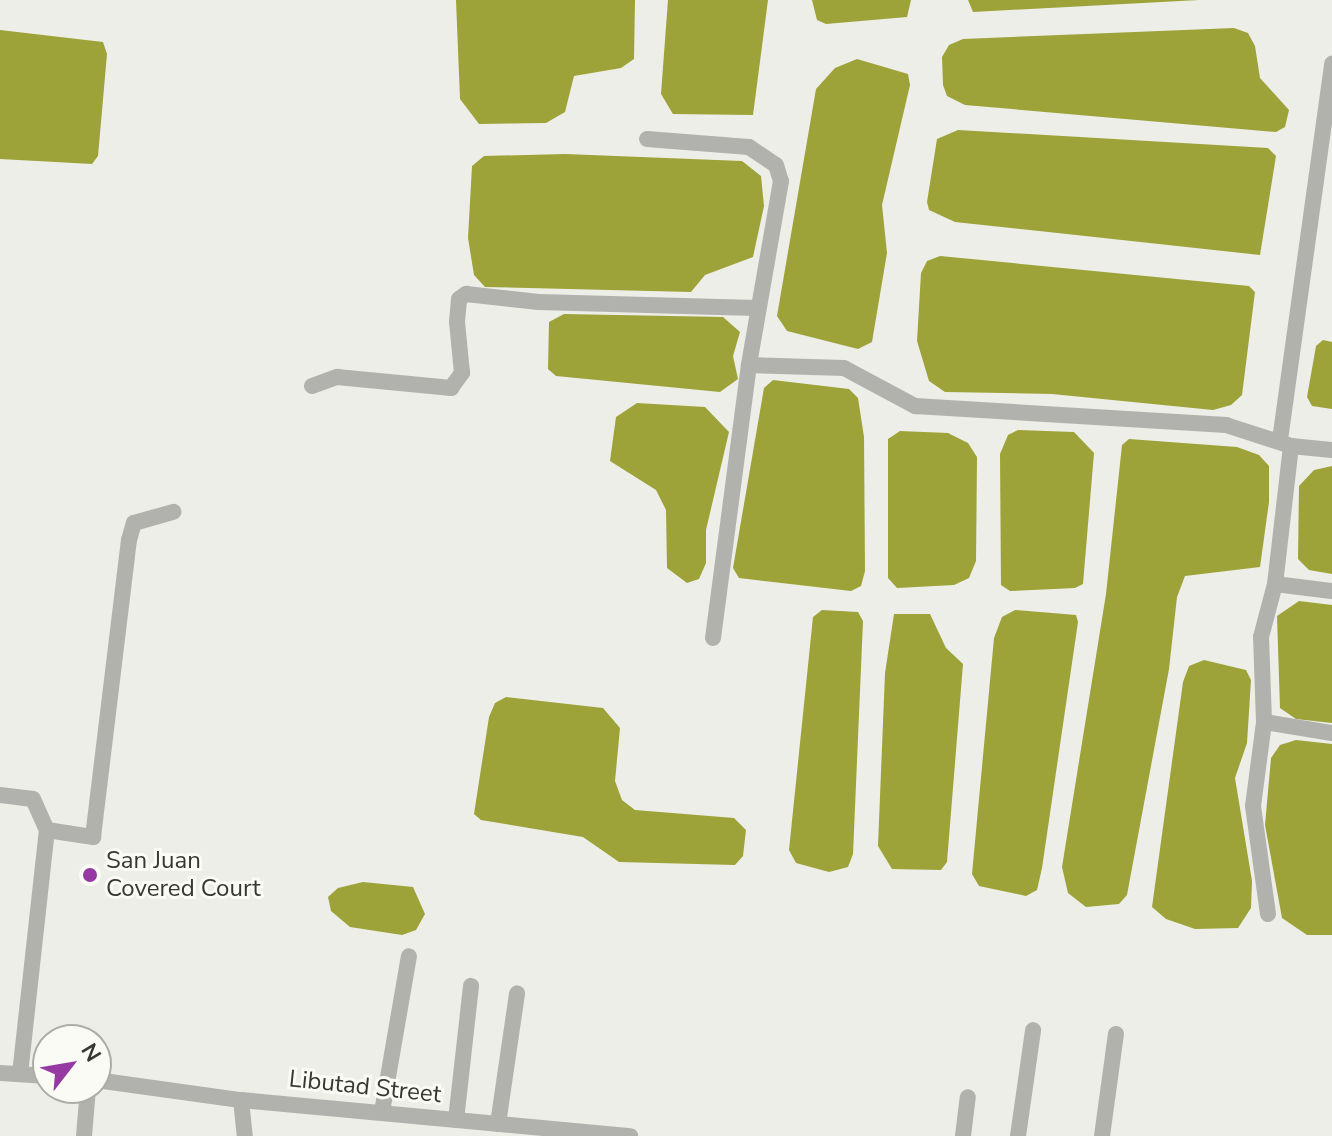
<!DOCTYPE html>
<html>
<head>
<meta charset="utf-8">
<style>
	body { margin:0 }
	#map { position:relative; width:1332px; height:1136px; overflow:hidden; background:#edeee7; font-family:"Nunito Sans",sans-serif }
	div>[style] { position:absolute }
	.water>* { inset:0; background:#9da338 }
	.minor>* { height:16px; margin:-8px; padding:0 8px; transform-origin:8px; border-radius:8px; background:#b1b1ae }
	.dots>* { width:22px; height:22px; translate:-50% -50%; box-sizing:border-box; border:4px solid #fafbf4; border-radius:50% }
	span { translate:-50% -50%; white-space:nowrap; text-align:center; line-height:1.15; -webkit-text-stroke:6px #fafbf4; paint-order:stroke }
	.poi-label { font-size:24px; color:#373734 }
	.left { translate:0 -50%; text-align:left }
	.street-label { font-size:24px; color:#373734 }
	.north { position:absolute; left:32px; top:1024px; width:80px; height:80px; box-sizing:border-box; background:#fafbf4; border:2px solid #acada7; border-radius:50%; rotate:59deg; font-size:22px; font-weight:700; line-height:32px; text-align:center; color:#373734 }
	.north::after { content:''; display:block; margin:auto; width:28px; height:36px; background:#9639a3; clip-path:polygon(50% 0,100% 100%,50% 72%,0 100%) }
</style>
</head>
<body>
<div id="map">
	<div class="water">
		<i style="clip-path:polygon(456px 0,635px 0,634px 59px,621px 68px,574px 76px,565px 112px,546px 123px,479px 124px,460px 99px)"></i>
		<i style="clip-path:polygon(668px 0,768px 0,753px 115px,673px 114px,661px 94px)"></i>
		<i style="clip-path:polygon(812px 0,911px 0,907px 17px,826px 24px,817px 20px)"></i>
		<i style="clip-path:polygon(968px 0,1199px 0,973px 12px)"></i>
		<i style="clip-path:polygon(1234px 28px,1248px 33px,1255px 46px,1260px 78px,1289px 110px,1285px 127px,1276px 132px,965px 105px,947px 96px,943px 85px,942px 57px,949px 45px,963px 39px)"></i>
		<i style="clip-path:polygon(0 30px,103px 42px,107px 54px,98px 156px,92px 164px,0 159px)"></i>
		<i style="clip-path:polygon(857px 59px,908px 74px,910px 85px,882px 205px,887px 253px,872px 342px,858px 349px,787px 331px,777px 316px,816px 89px,835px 68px)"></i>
		<i style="clip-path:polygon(958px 130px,1268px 148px,1276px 156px,1260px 255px,955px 222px,929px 210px,927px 202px,937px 139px)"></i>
		<i style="clip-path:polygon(565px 154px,742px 161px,761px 176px,764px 206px,753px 257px,705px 275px,691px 292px,485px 287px,474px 275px,468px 238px,472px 166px,484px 156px)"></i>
		<i style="clip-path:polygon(940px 256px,1249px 286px,1255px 292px,1242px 395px,1231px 405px,1213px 410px,1052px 394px,945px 392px,929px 381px,917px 341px,921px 273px,927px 261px)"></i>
		<i style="clip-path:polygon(564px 314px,723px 317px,740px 332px,733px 356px,738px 379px,720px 392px,556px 376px,548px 369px,549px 322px)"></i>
		<i style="clip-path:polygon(1323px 340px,1332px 342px,1332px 409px,1312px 406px,1307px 397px,1316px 346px)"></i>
		<i style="clip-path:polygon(773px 380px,849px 389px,858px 398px,864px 437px,865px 571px,861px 586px,851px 591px,739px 578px,733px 568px,764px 388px)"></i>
		<i style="clip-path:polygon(637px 403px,705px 407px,729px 432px,706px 530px,706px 563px,699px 579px,687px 583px,667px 568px,666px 510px,656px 490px,610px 461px,616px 417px)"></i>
		<i style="clip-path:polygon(1018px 430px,1074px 432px,1094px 453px,1083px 584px,1075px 588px,1010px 591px,1001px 585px,1000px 454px,1008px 435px)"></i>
		<i style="clip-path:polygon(900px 431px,948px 433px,968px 443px,977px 457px,976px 561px,969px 578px,954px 585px,897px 588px,888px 578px,888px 439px)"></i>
		<i style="clip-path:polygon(1129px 439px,1237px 447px,1259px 455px,1269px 466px,1269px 502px,1260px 567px,1185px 576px,1177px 597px,1169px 669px,1127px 895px,1119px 904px,1086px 907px,1068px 893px,1062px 867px,1106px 594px,1122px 445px)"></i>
		<i style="clip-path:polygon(1332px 466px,1332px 574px,1309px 570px,1298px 559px,1299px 486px,1314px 470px)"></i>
		<i style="clip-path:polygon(1299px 601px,1332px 605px,1332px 723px,1296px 719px,1280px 708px,1277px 616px)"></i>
		<i style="clip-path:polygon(822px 610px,858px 612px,863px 621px,853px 854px,848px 867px,829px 872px,796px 863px,789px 850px,813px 617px)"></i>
		<i style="clip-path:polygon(1015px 610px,1076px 615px,1078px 622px,1042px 868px,1037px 890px,1026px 896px,979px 886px,972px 874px,994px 638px,1002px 617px)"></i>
		<i style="clip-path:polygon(894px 614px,930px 614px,946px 648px,963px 664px,947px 862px,941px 870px,892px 869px,878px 846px,885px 673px)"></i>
		<i style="clip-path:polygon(1204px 660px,1246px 670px,1251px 680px,1247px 743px,1235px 778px,1252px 881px,1251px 908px,1238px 928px,1195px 929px,1166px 919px,1152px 907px,1183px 682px,1189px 666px)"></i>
		<i style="clip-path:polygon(506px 697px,603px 708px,620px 728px,615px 781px,622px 800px,635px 810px,734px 818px,746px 830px,743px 856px,735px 865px,619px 862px,583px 837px,481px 820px,474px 814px,489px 717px,495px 703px)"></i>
		<i style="clip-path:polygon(1296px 740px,1332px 744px,1332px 935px,1307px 935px,1282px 918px,1265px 825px,1271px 758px,1280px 745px)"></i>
		<i style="clip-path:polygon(363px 882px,413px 887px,425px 914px,416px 930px,402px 935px,350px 927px,331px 911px,328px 897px,338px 888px)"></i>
	</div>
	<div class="minor">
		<i style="left:647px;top:139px;width:102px;rotate:4.5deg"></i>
		<i style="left:749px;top:147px;width:32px;rotate:34deg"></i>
		<i style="left:776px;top:165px;width:17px;rotate:73deg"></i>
		<i style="left:781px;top:181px;width:187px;rotate:99.9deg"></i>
		<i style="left:749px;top:365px;width:95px;rotate:1.8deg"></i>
		<i style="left:844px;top:368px;width:81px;rotate:28.2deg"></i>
		<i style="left:915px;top:406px;width:312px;rotate:3.5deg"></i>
		<i style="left:1226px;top:425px;width:68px;rotate:17.9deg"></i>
		<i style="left:1291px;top:446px;width:41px;rotate:5.6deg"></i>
		<i style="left:312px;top:386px;width:27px;rotate:-20deg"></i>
		<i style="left:337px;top:377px;width:115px;rotate:5.5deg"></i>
		<i style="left:451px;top:388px;width:19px;rotate:-54deg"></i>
		<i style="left:462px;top:373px;width:51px;rotate:-95.6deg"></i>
		<i style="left:457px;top:322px;width:23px;rotate:-85deg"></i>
		<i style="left:459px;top:299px;width:9px;rotate:-36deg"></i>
		<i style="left:466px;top:294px;width:73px;rotate:6.3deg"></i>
		<i style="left:539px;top:302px;width:217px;rotate:1.6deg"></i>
		<i style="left:1280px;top:440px;width:380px;rotate:-82.1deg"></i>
		<i style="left:1291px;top:446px;width:139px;rotate:96.6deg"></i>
		<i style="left:1275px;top:584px;width:57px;rotate:7deg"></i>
		<i style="left:713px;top:638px;width:275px;rotate:-82.5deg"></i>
		<i style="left:1264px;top:722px;width:69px;rotate:9.2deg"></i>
		<i style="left:0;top:795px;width:33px;rotate:7deg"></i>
		<i style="left:33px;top:799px;width:34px;rotate:66deg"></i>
		<i style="left:47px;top:830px;width:47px;rotate:8.7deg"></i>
		<i style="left:93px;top:837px;width:299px;rotate:-83.1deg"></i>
		<i style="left:129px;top:540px;width:18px;rotate:-74deg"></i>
		<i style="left:134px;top:523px;width:41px;rotate:-15.8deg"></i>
		<i style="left:1268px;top:914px;width:109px;rotate:-97.9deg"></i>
		<i style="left:1253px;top:806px;width:85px;rotate:-82.5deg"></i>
		<i style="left:1264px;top:722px;width:85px;rotate:-92deg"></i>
		<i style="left:1261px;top:637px;width:55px;rotate:-75.2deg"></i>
		<i style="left:0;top:1073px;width:48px;rotate:3.6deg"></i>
		<i style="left:20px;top:1074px;width:245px;rotate:-83.7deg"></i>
		<i style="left:96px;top:1080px;width:146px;rotate:7.9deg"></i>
		<i style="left:241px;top:1100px;width:391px;rotate:5.3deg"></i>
		<i style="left:241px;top:1100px;width:36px;rotate:84deg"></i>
		<i style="left:382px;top:1112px;width:158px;rotate:-80.2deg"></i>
		<i style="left:456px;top:1120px;width:135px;rotate:-83.6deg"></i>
		<i style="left:498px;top:1124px;width:132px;rotate:-81.7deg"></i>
		<i style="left:84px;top:1136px;width:48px;rotate:-85.2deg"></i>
		<i style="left:963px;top:1136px;width:39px;rotate:-83deg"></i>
		<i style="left:1018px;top:1136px;width:107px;rotate:-81.9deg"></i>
		<i style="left:1102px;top:1136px;width:103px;rotate:-82.2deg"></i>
	</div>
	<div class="dots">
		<i style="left:90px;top:875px;background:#9639a3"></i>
	</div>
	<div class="poi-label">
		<span class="left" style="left:106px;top:875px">San Juan<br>Covered Court</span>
	</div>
	<div class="street-label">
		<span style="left:365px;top:1087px;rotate:6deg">Libutad Street</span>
	</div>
	<div class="north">N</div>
</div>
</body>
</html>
